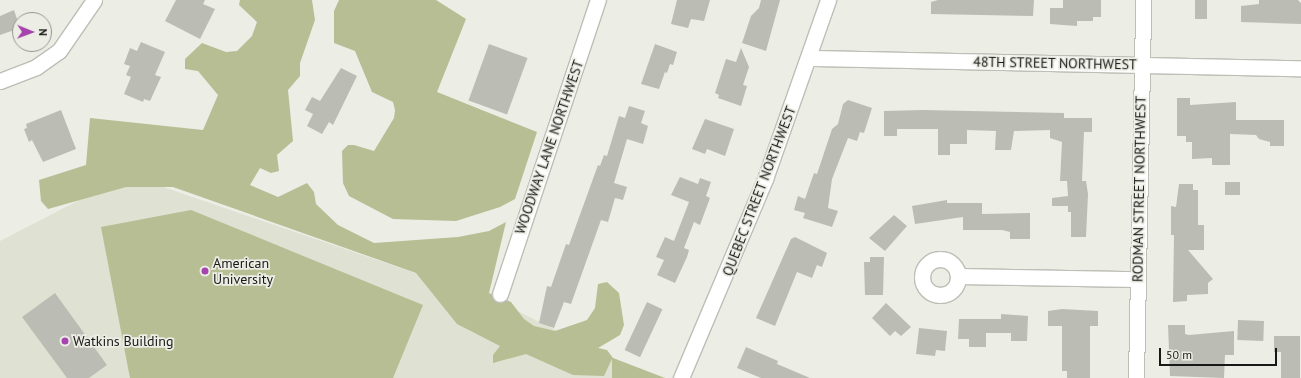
<!DOCTYPE html>
<html>
<head>
<meta charset="utf-8">
<style>
	body { margin:0 }
	#map { position:relative; width:1301px; height:378px; overflow:hidden; background:#ecede5; font-family:"PT Sans",sans-serif }
	div>[style] { position:absolute }
	.built>* { inset:0; background:#dfe1d2 }
	.green>* { inset:0; background:#b7be94 }
	.building>* { inset:0; background:#bbbdb5; transform-origin:0 0 }
	.roads { filter:drop-shadow(1px 0 #bdbeb6) drop-shadow(-1px 0 #bdbeb6) drop-shadow(0 1px #bdbeb6) drop-shadow(0 -1px #bdbeb6) }
	.street>* { height:15px; margin:-7.5px; padding:0 7.5px; transform-origin:7.5px; border-radius:7.5px; background:#fff }
	.street>.ring { margin:-7.5px; padding:0; box-sizing:content-box; background:none; border:15px solid #fff; border-radius:50% }
	.dots>* { width:11px; height:11px; translate:-50% -50%; box-sizing:border-box; border:2px solid #ecede5; border-radius:50% }
	span { translate:-50% -50%; white-space:nowrap; text-align:center; line-height:1.15; -webkit-text-stroke:3.5px #ecede5; paint-order:stroke }
	.street-label { font-size:14px; color:#181916 }
	.poi-label { font-size:14px; color:#181916 }
	.left { translate:0 -50%; text-align:left }
	.north { position:absolute; left:12px; top:12px; width:40px; height:40px; box-sizing:border-box; background:#ecede5; border:1px solid #979892; border-radius:50%; rotate:91deg; font-size:11px; font-weight:700; line-height:16px; text-align:center; color:#181916 }
	.north::after { content:''; display:block; margin:auto; width:14px; height:18px; background:#a544ac; clip-path:polygon(50% 0,100% 100%,50% 72%,0 100%) }
	.scale { position:absolute; left:1159px; top:348px; width:118px; height:18px; box-sizing:border-box; border:2px solid #181916; border-top:0; padding-left:5px; font-size:12px; line-height:14px; white-space:nowrap; color:#181916; -webkit-text-stroke:3px #ecede5; paint-order:stroke }
</style>
</head>
<body>
<div id="map">
	<div class="built">
		<i style="clip-path:polygon(128px 175px,497px 301px,654px 378px,0 378px,0 241px)"></i>
	</div>
	<div class="green">
		<i style="clip-path:polygon(240px 0,312px 0,315px 20px,300px 63px,300px 76px,288px 90px,293px 141px,277px 155px,279px 171px,271px 173px,260px 168px,250px 185px,278px 197px,307px 183px,314px 192px,316px 204px,338px 225px,374px 243px,458px 237px,489px 231px,506px 222px,489px 293px,511px 302px,524px 319px,534px 326px,555px 331px,587px 320px,595px 308px,598px 284px,607px 282px,619px 293px,624px 325px,620px 335px,598px 348px,607px 350px,613px 358px,665px 378px,612px 378px,612px 359px,604px 376px,573px 375px,526px 354px,493px 363px,493px 355px,500px 346px,457px 324px,416px 273px,173px 187px,126px 187px,48px 209px,41px 201px,39px 180px,86px 165px,90px 118px,203px 130px,218px 95px,198px 71px,185px 69px,185px 59px,202px 43px,226px 52px,237px 51px,252px 36px,257px 22px,239px 5px)"></i>
		<i style="clip-path:polygon(339px 0,436px 0,466px 19px,437px 92px,537px 132px,515px 199px,500px 207px,456px 221px,393px 219px,349px 196px,343px 183px,342px 151px,348px 145px,354px 145px,374px 151px,394px 118px,395px 110px,393px 102px,372px 92px,355px 51px,334px 43px,334px 11px)"></i>
		<i style="clip-path:polygon(191px 210px,423px 305px,393px 378px,130px 378px,101px 227px)"></i>
	</div>
	<div class="building">
		<i style="clip-path:polygon(176px 0,205px 0,203px 4px,215px 9px,200px 39px,165px 21px)"></i>
		<i style="clip-path:polygon(677px 0,710px 0,704px 21px,691px 19px,688px 28px,671px 24px)"></i>
		<i style="clip-path:polygon(761px 0,780px 0,766px 51px,742px 43px,751px 16px,759px 8px)"></i>
		<i style="clip-path:polygon(938px 0,1034px 0,1033px 16px,931px 14px,931px 2px)"></i>
		<i style="clip-path:polygon(1063px 0,1101px 0,1101px 17px,1093px 17px,1093px 21px,1077px 21px,1077px 26px,1050px 24px,1050px 8px,1063px 8px)"></i>
		<i style="left:1195px;top:0;width:12px;height:19px"></i>
		<i style="clip-path:polygon(1259px 0,1298px 0,1301px 3px,1301px 24px,1241px 22px,1241px 6px,1259px 4px)"></i>
		<i style="clip-path:polygon(14px 10px,20px 28px,0 35px,0 16px)"></i>
		<i style="clip-path:polygon(141px 42px,165px 52px,155px 75px,161px 77px,150px 101px,144px 99px,143px 102px,124px 94px,131px 77px,126px 75px,130px 66px,124px 64px,130px 48px,137px 51px)"></i>
		<i style="left:489px;top:44px;width:41px;height:60px;rotate:20deg"></i>
		<i style="clip-path:polygon(655px 44px,677px 52px,673px 65px,670px 64px,667px 73px,665px 72px,659px 89px,641px 84px)"></i>
		<i style="clip-path:polygon(741px 48px,749px 67px,743px 85px,747px 86px,741px 106px,718px 98px,719px 95px,715px 93px,726px 59px,736px 62px)"></i>
		<i style="clip-path:polygon(341px 68px,357px 76px,333px 125px,329px 122px,322px 134px,307px 126px,313px 114px,305px 110px,312px 97px,320px 101px)"></i>
		<i style="clip-path:polygon(1177px 98px,1190px 98px,1190px 105px,1236px 102px,1236px 120px,1284px 120px,1284px 146px,1270px 146px,1270px 142px,1259px 139px,1256px 135px,1230px 134px,1230px 165px,1212px 165px,1212px 158px,1192px 159px,1192px 142px,1186px 142px,1186px 136px,1177px 136px)"></i>
		<i style="clip-path:polygon(848px 100px,872px 108px,864px 133px,860px 132px,857px 141px,848px 138px,832px 179px,828px 208px,838px 211px,832px 227px,803px 218px,805px 213px,794px 210px,798px 196px,805px 199px,814px 173px,817px 174px,832px 129px,838px 124px,843px 104px)"></i>
		<i style="clip-path:polygon(629px 106px,645px 111px,641px 123px,648px 126px,643px 144px,627px 139px,614px 183px,627px 187px,623px 200px,615px 198px,608px 222px,601px 220px,571px 304px,564px 302px,554px 328px,539px 323px,547px 286px,551px 287px,566px 244px,569px 245px,598px 165px,600px 166px,604px 155px,607px 156px,619px 116px,625px 118px)"></i>
		<i style="clip-path:polygon(61px 110px,76px 149px,43px 162px,32px 140px,29px 142px,24px 129px,27px 128px,26px 124px)"></i>
		<i style="clip-path:polygon(923px 110px,1064px 113px,1064px 118px,1092px 118px,1092px 132px,1084px 132px,1082px 181px,1086px 181px,1088px 194px,1086px 237px,1071px 237px,1071px 212px,1068px 212px,1068px 206px,1052px 206px,1052px 198px,1068px 196px,1067px 181px,1060px 181px,1062px 142px,1050px 138px,1050px 130px,1014px 131px,1011px 150px,995px 150px,996px 131px,967px 130px,967px 144px,950px 144px,950px 155px,938px 155px,938px 129px,897px 129px,897px 136px,884px 136px,884px 111px)"></i>
		<i style="clip-path:polygon(705px 119px,734px 129px,725px 156px,707px 149px,705px 154px,692px 149px)"></i>
		<i style="clip-path:polygon(680px 177px,698px 184px,700px 178px,711px 182px,706px 196px,710px 198px,700px 225px,694px 222px,684px 248px,689px 250px,687px 257px,675px 283px,657px 275px,664px 260px,656px 257px,665px 237px,674px 241px,689px 202px,671px 195px)"></i>
		<i style="left:1225px;top:182px;width:15px;height:13px"></i>
		<i style="clip-path:polygon(1179px 184px,1193px 184px,1193px 190px,1198px 190px,1198px 225px,1204px 225px,1204px 250px,1188px 250px,1213px 279px,1208px 283px,1208px 294px,1187px 295px,1187px 301px,1173px 302px,1174px 235px,1171px 235px,1171px 206px,1176px 207px)"></i>
		<i style="clip-path:polygon(947px 200px,947px 203px,982px 203px,982px 214px,1030px 213px,1030px 239px,1010px 239px,1010px 232px,1002px 230px,963px 230px,963px 217px,915px 224px,912px 206px)"></i>
		<i style="clip-path:polygon(894px 215px,907px 226px,885px 251px,869px 238px)"></i>
		<i style="clip-path:polygon(795px 237px,827px 253px,822px 267px,817px 265px,812px 278px,797px 272px,775px 326px,756px 318px,791px 239px)"></i>
		<i style="clip-path:polygon(870px 257px,884px 257px,883px 295px,865px 295px,864px 262px,870px 262px)"></i>
		<i style="clip-path:polygon(55px 293px,107px 365px,89px 378px,67px 378px,22px 317px)"></i>
		<i style="left:647px;top:302px;width:17px;height:53px;rotate:25deg"></i>
		<i style="clip-path:polygon(886px 303px,911px 327px,901px 336px,895px 331px,890px 336px,872px 318px)"></i>
		<i style="clip-path:polygon(1062px 309px,1098px 311px,1098px 326px,1090px 326px,1090px 378px,1067px 378px,1067px 371px,1062px 371px,1062px 326px,1048px 326px,1048px 311px)"></i>
		<i style="clip-path:polygon(1001px 314px,1028px 316px,1027px 341px,1011px 341px,1011px 333px,986px 333px,986px 347px,969px 347px,969px 339px,958px 339px,959px 319px,1001px 319px)"></i>
		<i style="left:1238px;top:320px;width:26px;height:20px;rotate:2deg"></i>
		<i style="clip-path:polygon(1168px 325px,1185px 325px,1185px 334px,1189px 335px,1234px 331px,1234px 355px,1225px 355px,1224px 378px,1170px 376px)"></i>
		<i style="clip-path:polygon(919px 328px,947px 331px,945px 351px,936px 350px,935px 356px,916px 354px)"></i>
		<i style="clip-path:polygon(1274px 336px,1300px 336px,1300px 378px,1281px 378px,1281px 352px,1274px 352px)"></i>
		<i style="clip-path:polygon(746px 347px,778px 361px,777px 364px,810px 378px,761px 378px,737px 368px)"></i>
	</div>
	<div class="roads">
		<div class="street">
			<i style="left:810px;top:58px;width:491px;rotate:1.2deg"></i>
			<i style="left:0;top:81px;width:39px;rotate:-21deg"></i>
			<i style="left:36px;top:67px;width:28px;rotate:-35deg"></i>
			<i style="left:59px;top:51px;width:62px;rotate:-55.5deg"></i>
			<i class="ring" style="left:922px;top:259px;width:21px;height:21px"></i>
			<i style="left:958px;top:276px;width:179px;rotate:1deg"></i>
			<i style="left:500px;top:294px;width:310px;rotate:-71.6deg"></i>
			<i style="left:681px;top:378px;width:216px;rotate:-67.1deg"></i>
			<i style="left:765px;top:179px;width:190px;rotate:-70.6deg"></i>
			<i style="left:1136px;top:378px;width:378px;rotate:-88.9deg"></i>
		</div>
	</div>
	<div class="dots">
		<i style="left:205px;top:271px;background:#a544ac"></i>
		<i style="left:65px;top:341px;background:#a544ac"></i>
	</div>
	<div class="street-label">
		<span style="left:1055px;top:63px;rotate:1deg">48TH STREET NORTHWEST</span>
		<span style="left:549px;top:147px;rotate:-71deg">WOODWAY LANE NORTHWEST</span>
		<span style="left:1139px;top:189px;rotate:-89deg">RODMAN STREET NORTHWEST</span>
		<span style="left:759px;top:191px;rotate:-69deg">QUEBEC STREET NORTHWEST</span>
	</div>
	<div class="poi-label">
		<span class="left" style="left:213px;top:271px">American<br>University</span>
		<span class="left" style="left:73px;top:341px">Watkins Building</span>
	</div>
	<div class="north">N</div>
	<div class="scale">50 m</div>
</div>
</body>
</html>
